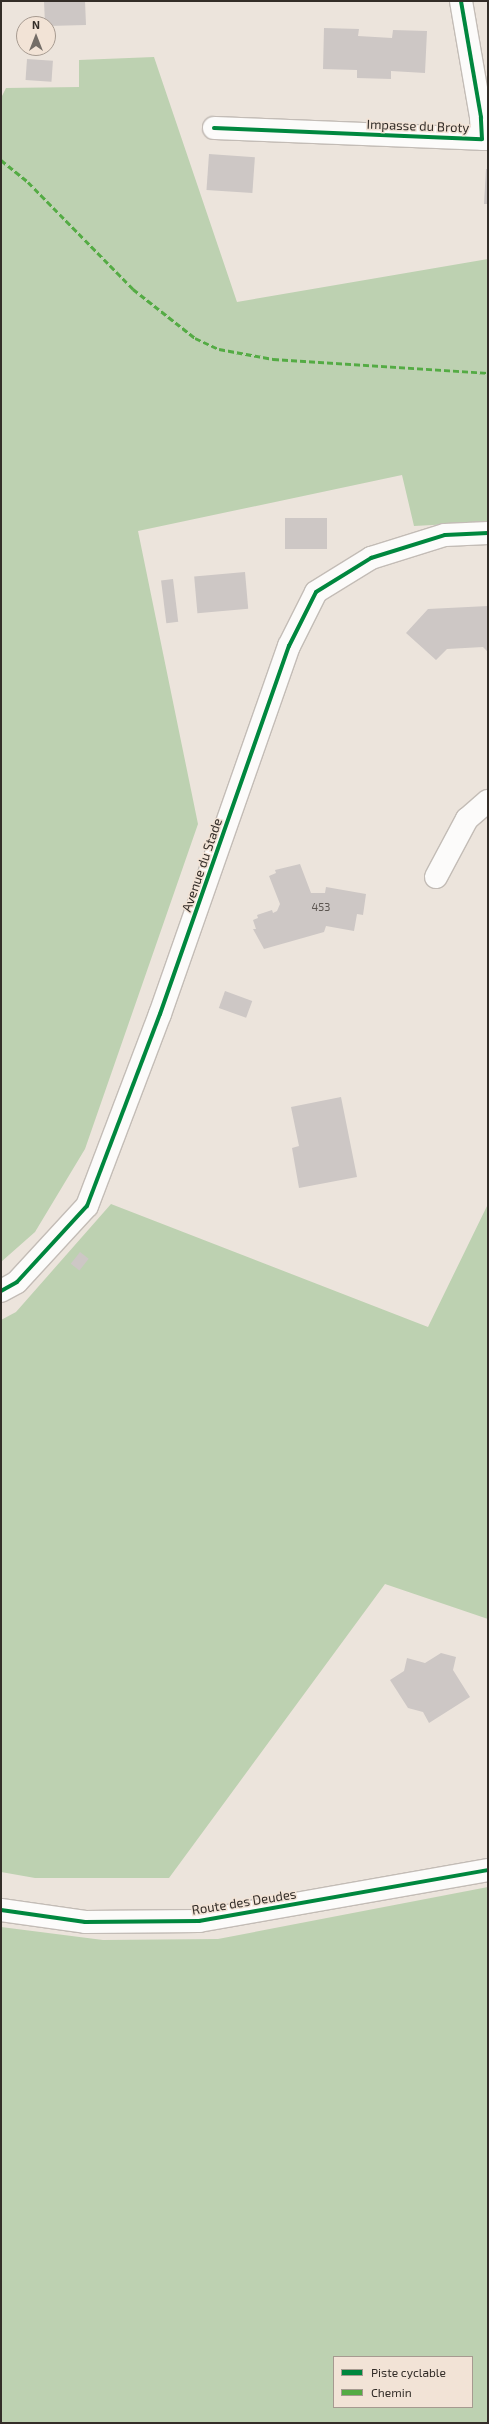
<!DOCTYPE html>
<html>
<head>
<meta charset="utf-8">
<style>
	body { margin:0 }
	#map { position:relative; width:489px; height:2424px; overflow:hidden; background:#ece4dc; font-family:"Exo 2",sans-serif }
	div>[style] { position:absolute }
	.green>* { inset:0; background:#bdd1b1 }
	.building>* { inset:0; background:#cdc7c5; transform-origin:0 0 }
	.roads { filter:drop-shadow(1px 0 #c3bcb6) drop-shadow(-1px 0 #c3bcb6) drop-shadow(0 1px #c3bcb6) drop-shadow(0 -1px #c3bcb6) }
	.minor>* { height:22px; margin:-11px; padding:0 11px; transform-origin:11px; border-radius:11px; background:#fcfbfa }
	.quiet>* { height:3px; margin-top:-1.5px; transform-origin:0; background:repeating-linear-gradient(90deg,#54ab44 0 6px,transparent 0 9px) }
	.cycleway>* { height:4px; margin:-2px; padding:0 2px; transform-origin:2px; border-radius:2px; background:#00873e }
	span { translate:-50% -50%; white-space:nowrap; text-align:center; line-height:1.15; -webkit-text-stroke:3px #f2e3d6; paint-order:stroke }
	.number-label { font-size:11px; color:#5a544f }
	.number-label span { -webkit-text-stroke-width:0 }
	.street-label { font-size:13px; color:#332d28 }
	.frame { position:absolute; inset:0; border:2px solid #332d28; pointer-events:none }
	.legend { position:absolute; left:333px; top:2356px; width:140px; height:52px; box-sizing:border-box; background:#f2e3d6; border:1px solid #a69a90; margin:0; padding:5px 7px; list-style:none; font-size:12px; color:#332d28 }
	.legend li { display:flex; align-items:center; gap:8px; height:20px }
	.legend b { width:20px; border:1px solid #a69a90 }
	.north { position:absolute; left:16px; top:16px; width:40px; height:40px; box-sizing:border-box; background:#f2e3d6; border:1px solid #a69a90; border-radius:50%; rotate:0deg; font-size:11px; font-weight:700; line-height:16px; text-align:center; color:#332d28 }
	.north::after { content:''; display:block; margin:auto; width:14px; height:18px; background:#746d67; clip-path:polygon(50% 0,100% 100%,50% 72%,0 100%) }
</style>
</head>
<body>
<div id="map">
	<div class="green">
		<i style="clip-path:polygon(154px 57px,237px 302px,488px 259px,488px 522px,414px 526px,402px 475px,138px 531px,198px 824px,85px 1149px,35px 1232px,1px 1262px,1px 98px,6px 88px,79px 87px,79px 60px)"></i>
		<i style="clip-path:polygon(111px 1204px,428px 1327px,488px 1204px,488px 1619px,385px 1584px,169px 1878px,35px 1878px,1px 1872px,1px 1320px,16px 1312px)"></i>
		<i style="clip-path:polygon(evenodd,488px 1887px,488px 2423px,1px 2423px,1px 1927px,103px 1940px,218px 1939px,488px 1887px,334px 2357px,472px 2357px,472px 2407px,334px 2407px,334px 2357px)"></i>
	</div>
	<div class="building">
		<i style="clip-path:polygon(44px 1px,85px 1px,86px 25px,48px 26px,45px 24px)"></i>
		<i style="clip-path:polygon(324px 28px,359px 29px,358px 36px,392px 38px,393px 30px,427px 31px,425px 73px,391px 71px,391px 79px,357px 78px,357px 70px,323px 69px)"></i>
		<i style="left:27px;top:59px;width:26px;height:21px;rotate:4deg"></i>
		<i style="left:209px;top:154px;width:46px;height:36px;rotate:4deg"></i>
		<i style="clip-path:polygon(486px 169px,488px 169px,488px 204px,484px 204px)"></i>
		<i style="left:285px;top:518px;width:42px;height:31px"></i>
		<i style="left:245px;top:572px;width:37px;height:51px;rotate:85deg"></i>
		<i style="left:173px;top:579px;width:43px;height:12px;rotate:83deg"></i>
		<i style="clip-path:polygon(488px 606px,488px 652px,483px 647px,447px 649px,436px 660px,406px 633px,428px 609px)"></i>
		<i style="clip-path:polygon(300px 864px,311px 893px,325px 893px,326px 887px,366px 894px,363px 915px,357px 914px,354px 931px,326px 926px,324px 932px,264px 949px,253px 929px,256px 929px,253px 920px,258px 918px,257px 915px,272px 910px,273px 913px,277px 911px,280px 904px,269px 876px,276px 873px,275px 870px)"></i>
		<i style="left:225px;top:991px;width:29px;height:18px;rotate:20deg"></i>
		<i style="clip-path:polygon(341px 1097px,357px 1177px,299px 1188px,292px 1148px,299px 1146px,291px 1107px)"></i>
		<i style="left:80px;top:1252px;width:11px;height:15px;rotate:38deg"></i>
		<i style="clip-path:polygon(441px 1653px,456px 1657px,453px 1670px,470px 1697px,429px 1723px,423px 1712px,408px 1708px,390px 1680px,404px 1671px,407px 1658px,425px 1663px)"></i>
	</div>
	<div class="roads">
		<div class="minor">
			<i style="left:461px;top:1px;width:118px;rotate:80.2deg"></i>
			<i style="left:481px;top:117px;width:22px;rotate:87deg"></i>
			<i style="left:214px;top:128px;width:274px;rotate:2.3deg"></i>
			<i style="left:436px;top:877px;width:66px;rotate:-61.9deg"></i>
			<i style="left:467px;top:819px;width:28px;rotate:-41deg"></i>
			<i style="left:1px;top:1291px;width:18px;rotate:-29deg"></i>
			<i style="left:17px;top:1282px;width:103px;rotate:-47.4deg"></i>
			<i style="left:87px;top:1206px;width:205px;rotate:-69.2deg"></i>
			<i style="left:160px;top:1014px;width:390px;rotate:-70.7deg"></i>
			<i style="left:289px;top:646px;width:60px;rotate:-63.4deg"></i>
			<i style="left:316px;top:592px;width:65px;rotate:-31.7deg"></i>
			<i style="left:371px;top:558px;width:77px;rotate:-17.3deg"></i>
			<i style="left:445px;top:535px;width:43px;rotate:-2.7deg"></i>
			<i style="left:1px;top:1910px;width:85px;rotate:8.1deg"></i>
			<i style="left:85px;top:1922px;width:114px;rotate:-0.5deg"></i>
			<i style="left:199px;top:1921px;width:293px;rotate:-10deg"></i>
		</div>
	</div>
	<div class="quiet">
		<i style="left:1px;top:160px;width:35px;rotate:39deg"></i>
		<i style="left:28px;top:182px;width:150px;rotate:45.5deg"></i>
		<i style="left:133px;top:289px;width:79px;rotate:38.3deg"></i>
		<i style="left:195px;top:338px;width:26px;rotate:25deg"></i>
		<i style="left:219px;top:349px;width:55px;rotate:10.5deg"></i>
		<i style="left:273px;top:359px;width:215px;rotate:3.7deg"></i>
	</div>
	<div class="cycleway">
		<i style="left:214px;top:128px;width:268px;rotate:2.4deg"></i>
		<i style="left:482px;top:139px;width:22px;rotate:-93deg"></i>
		<i style="left:481px;top:117px;width:118px;rotate:-99.8deg"></i>
		<i style="left:1px;top:1291px;width:18px;rotate:-29deg"></i>
		<i style="left:17px;top:1282px;width:103px;rotate:-47.4deg"></i>
		<i style="left:87px;top:1206px;width:205px;rotate:-69.2deg"></i>
		<i style="left:160px;top:1014px;width:390px;rotate:-70.7deg"></i>
		<i style="left:289px;top:646px;width:60px;rotate:-63.4deg"></i>
		<i style="left:316px;top:592px;width:65px;rotate:-31.7deg"></i>
		<i style="left:371px;top:558px;width:77px;rotate:-17.3deg"></i>
		<i style="left:445px;top:535px;width:43px;rotate:-2.7deg"></i>
		<i style="left:1px;top:1910px;width:85px;rotate:8.1deg"></i>
		<i style="left:85px;top:1922px;width:114px;rotate:-0.5deg"></i>
		<i style="left:199px;top:1921px;width:293px;rotate:-10deg"></i>
	</div>
	<div class="number-label">
		<span style="left:321px;top:907px">453</span>
	</div>
	<div class="street-label">
		<span style="left:418px;top:126px;rotate:2deg">Impasse du Broty</span>
		<span style="left:202px;top:865px;rotate:-71deg">Avenue du Stade</span>
		<span style="left:244px;top:1902px;rotate:-9deg">Route des Deudes</span>
	</div>
	<div class="frame"></div>
	<ul class="legend">
	<li><b style="height:5px;background:#00873e"></b>Piste cyclable</li>
	<li><b style="height:5px;background:#54ab44"></b>Chemin</li>
	</ul>
	<div class="north">N</div>
</div>
</body>
</html>
